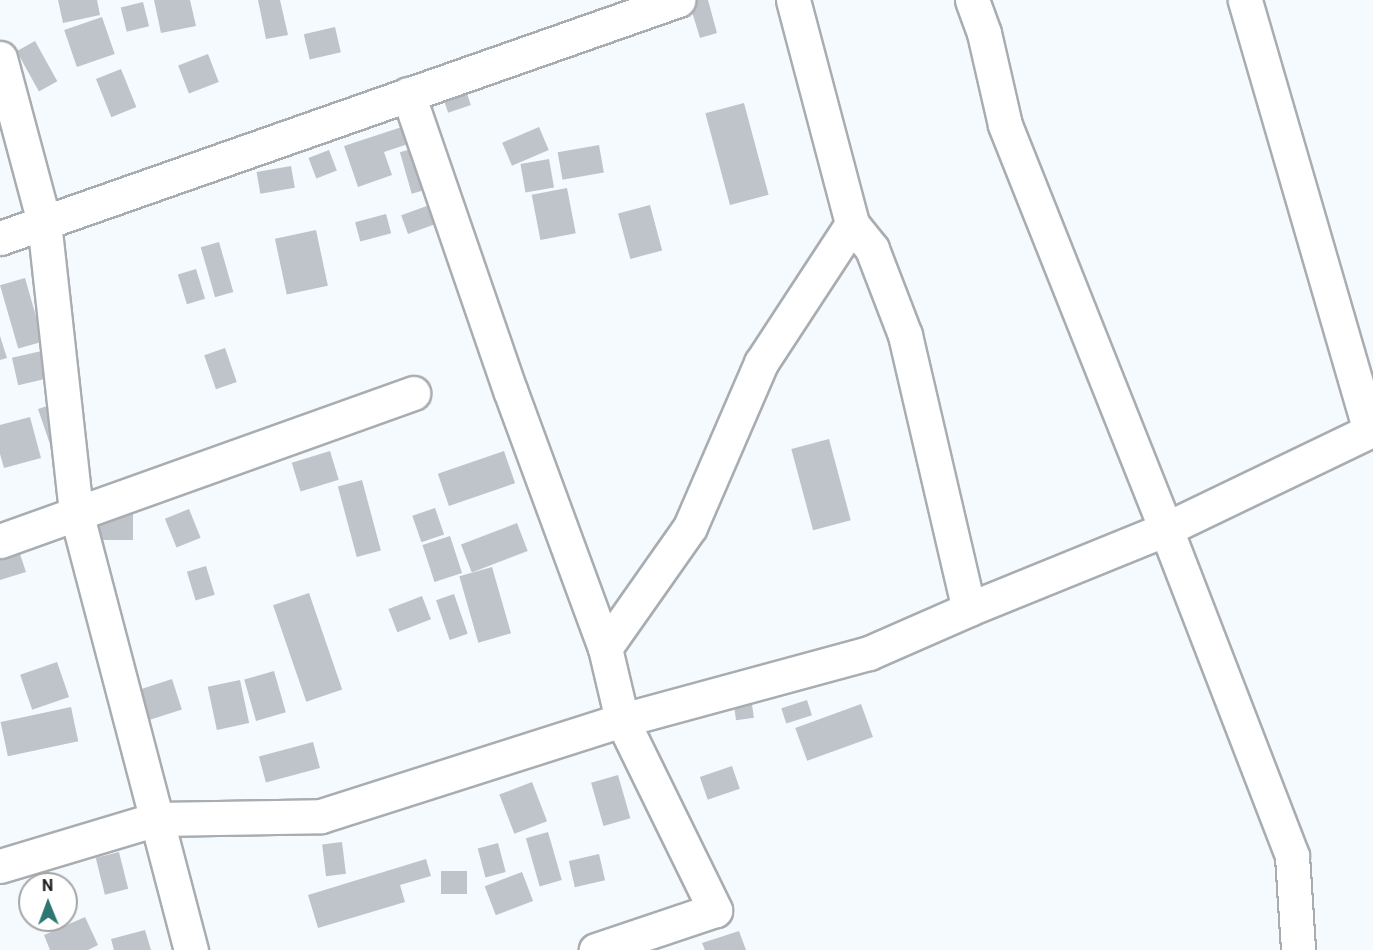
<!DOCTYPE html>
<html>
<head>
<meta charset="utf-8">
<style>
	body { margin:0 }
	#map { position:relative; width:1373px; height:950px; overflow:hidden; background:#f5fafe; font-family:Roboto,sans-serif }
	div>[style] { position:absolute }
	.building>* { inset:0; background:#bfc4ca; transform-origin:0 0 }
	.roads { filter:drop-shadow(2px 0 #a8adb2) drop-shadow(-2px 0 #a8adb2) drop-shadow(0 2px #a8adb2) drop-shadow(0 -2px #a8adb2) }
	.minor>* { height:33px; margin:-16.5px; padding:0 16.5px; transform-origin:16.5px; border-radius:16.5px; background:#fff }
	span { translate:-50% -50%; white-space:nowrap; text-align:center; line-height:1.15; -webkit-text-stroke:4.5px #fff; paint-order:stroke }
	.north { position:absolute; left:18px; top:872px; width:60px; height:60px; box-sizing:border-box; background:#fff; border:2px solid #a4a5a5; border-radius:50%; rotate:359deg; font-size:16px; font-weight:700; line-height:24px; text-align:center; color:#1b1d1f }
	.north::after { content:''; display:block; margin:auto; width:21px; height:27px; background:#2d7671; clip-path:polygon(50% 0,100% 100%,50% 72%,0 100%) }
</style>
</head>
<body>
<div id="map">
	<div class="building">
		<i style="clip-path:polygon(58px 0,97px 0,100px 15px,63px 23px)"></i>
		<i style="clip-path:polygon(154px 0,190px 0,196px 26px,161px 33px)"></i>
		<i style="clip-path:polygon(258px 0,280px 0,288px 35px,266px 39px)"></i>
		<i style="clip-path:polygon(696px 0,708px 0,717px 33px,700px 38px,689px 2px)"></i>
		<i style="left:143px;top:2px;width:25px;height:23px;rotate:76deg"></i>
		<i style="left:102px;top:17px;width:39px;height:40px;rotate:71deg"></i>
		<i style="left:335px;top:27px;width:26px;height:32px;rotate:77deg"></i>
		<i style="left:35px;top:41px;width:46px;height:21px;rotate:61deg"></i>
		<i style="left:208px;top:54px;width:30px;height:32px;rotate:69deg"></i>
		<i style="left:121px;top:69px;width:41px;height:27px;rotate:68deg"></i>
		<i style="left:465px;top:88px;width:18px;height:24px;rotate:71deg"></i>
		<i style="left:744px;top:103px;width:95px;height:40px;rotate:75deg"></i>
		<i style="clip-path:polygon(414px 123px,420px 140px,384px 152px,392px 175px,358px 187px,344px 146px)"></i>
		<i style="left:539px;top:127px;width:25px;height:40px;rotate:67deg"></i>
		<i style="left:599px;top:145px;width:28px;height:42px;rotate:80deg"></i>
		<i style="left:422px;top:146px;width:43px;height:23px;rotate:74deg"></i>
		<i style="left:329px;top:150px;width:22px;height:22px;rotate:69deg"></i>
		<i style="left:549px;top:159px;width:29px;height:29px;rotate:80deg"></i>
		<i style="left:291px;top:166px;width:22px;height:35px;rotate:80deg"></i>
		<i style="left:567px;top:188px;width:46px;height:36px;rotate:79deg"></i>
		<i style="left:435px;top:203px;width:20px;height:36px;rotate:70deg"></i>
		<i style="left:650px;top:205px;width:47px;height:33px;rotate:75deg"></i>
		<i style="left:386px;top:214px;width:20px;height:32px;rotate:75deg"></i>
		<i style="left:316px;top:230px;width:57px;height:42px;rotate:78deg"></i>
		<i style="left:219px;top:242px;width:52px;height:19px;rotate:74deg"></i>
		<i style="left:196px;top:269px;width:31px;height:19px;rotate:73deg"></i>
		<i style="left:25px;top:278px;width:66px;height:26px;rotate:74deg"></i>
		<i style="clip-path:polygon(0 336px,7px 358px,0 360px)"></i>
		<i style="left:225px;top:348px;width:36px;height:22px;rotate:71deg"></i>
		<i style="left:46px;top:350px;width:28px;height:35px;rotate:77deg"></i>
		<i style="clip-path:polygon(62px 401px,54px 456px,38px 409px)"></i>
		<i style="clip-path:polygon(30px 417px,41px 458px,4px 468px,0 454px,0 425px)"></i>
		<i style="left:829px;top:439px;width:84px;height:39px;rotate:75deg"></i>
		<i style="left:330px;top:451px;width:30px;height:40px;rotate:73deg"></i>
		<i style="left:504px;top:451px;width:34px;height:70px;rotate:71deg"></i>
		<i style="left:362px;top:480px;width:73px;height:25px;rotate:75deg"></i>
		<i style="left:435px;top:508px;width:28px;height:24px;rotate:71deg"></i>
		<i style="left:189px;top:509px;width:31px;height:26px;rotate:68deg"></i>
		<i style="left:98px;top:510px;width:35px;height:30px"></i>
		<i style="left:517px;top:523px;width:30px;height:60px;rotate:69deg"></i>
		<i style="left:450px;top:536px;width:39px;height:29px;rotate:72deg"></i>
		<i style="clip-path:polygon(19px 551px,26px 572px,0 580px,0 557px)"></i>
		<i style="left:206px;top:566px;width:30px;height:20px;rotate:73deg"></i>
		<i style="left:492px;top:567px;width:69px;height:34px;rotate:74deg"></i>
		<i style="left:309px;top:593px;width:102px;height:38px;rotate:71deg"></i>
		<i style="left:454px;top:594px;width:42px;height:19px;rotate:71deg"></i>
		<i style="left:422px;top:596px;width:25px;height:36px;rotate:69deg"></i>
		<i style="left:57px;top:662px;width:37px;height:39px;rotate:71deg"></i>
		<i style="left:274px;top:671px;width:43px;height:31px;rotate:74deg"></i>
		<i style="left:172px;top:679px;width:32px;height:45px;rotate:72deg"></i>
		<i style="left:240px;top:680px;width:44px;height:33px;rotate:78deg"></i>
		<i style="left:750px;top:690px;width:28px;height:18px;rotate:82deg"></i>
		<i style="left:807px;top:700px;width:16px;height:27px;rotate:72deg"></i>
		<i style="left:861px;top:704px;width:35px;height:70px;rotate:70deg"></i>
		<i style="left:71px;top:707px;width:35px;height:72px;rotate:78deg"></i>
		<i style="left:313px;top:742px;width:27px;height:56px;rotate:75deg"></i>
		<i style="left:732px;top:766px;width:24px;height:34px;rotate:71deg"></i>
		<i style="left:618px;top:775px;width:45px;height:28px;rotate:74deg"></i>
		<i style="left:532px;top:782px;width:42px;height:35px;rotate:69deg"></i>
		<i style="left:548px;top:832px;width:50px;height:23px;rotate:74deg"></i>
		<i style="left:342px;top:842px;width:32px;height:20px;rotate:83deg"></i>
		<i style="left:498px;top:843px;width:30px;height:21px;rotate:75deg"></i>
		<i style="left:119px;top:852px;width:38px;height:24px;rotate:76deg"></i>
		<i style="left:599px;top:854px;width:27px;height:31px;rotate:77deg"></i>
		<i style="clip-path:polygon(426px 859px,431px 876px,400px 885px,405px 902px,318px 928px,308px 895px)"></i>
		<i style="left:467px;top:871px;width:23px;height:26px;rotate:90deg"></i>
		<i style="left:522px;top:872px;width:31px;height:40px;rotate:69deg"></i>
		<i style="clip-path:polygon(85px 917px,98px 945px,88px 950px,50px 950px,44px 935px)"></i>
		<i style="clip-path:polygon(145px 930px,151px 950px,114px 950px,111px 939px)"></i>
		<i style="clip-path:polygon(739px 931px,746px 950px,705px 950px,702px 943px)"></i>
	</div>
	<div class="roads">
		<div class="minor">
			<i style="left:793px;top:0;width:232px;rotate:75.2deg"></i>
			<i style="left:852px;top:224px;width:32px;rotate:51deg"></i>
			<i style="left:872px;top:249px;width:92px;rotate:69deg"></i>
			<i style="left:905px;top:335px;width:281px;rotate:76.9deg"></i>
			<i style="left:972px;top:0;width:35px;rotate:70deg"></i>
			<i style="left:984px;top:33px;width:94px;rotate:77.1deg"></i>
			<i style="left:1005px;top:125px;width:435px;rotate:68.3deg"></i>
			<i style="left:1166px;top:529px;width:350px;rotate:68.9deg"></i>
			<i style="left:1292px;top:856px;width:94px;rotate:86.3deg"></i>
			<i style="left:0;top:58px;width:170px;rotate:75deg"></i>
			<i style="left:44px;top:222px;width:292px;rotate:83.7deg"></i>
			<i style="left:76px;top:512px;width:453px;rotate:75.3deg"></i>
			<i style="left:408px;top:94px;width:313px;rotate:71deg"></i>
			<i style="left:510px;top:390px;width:275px;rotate:69.8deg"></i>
			<i style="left:605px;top:648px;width:74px;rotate:76.7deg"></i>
			<i style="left:622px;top:720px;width:212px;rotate:63.9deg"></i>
			<i style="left:715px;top:910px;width:126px;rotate:161.4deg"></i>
			<i style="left:0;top:238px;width:719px;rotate:-19.34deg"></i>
			<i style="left:0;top:541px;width:439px;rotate:-19.7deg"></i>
			<i style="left:605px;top:648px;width:148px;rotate:-54.9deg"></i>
			<i style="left:690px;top:527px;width:179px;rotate:-66.6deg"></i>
			<i style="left:761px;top:363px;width:166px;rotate:-56.8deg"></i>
			<i style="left:0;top:866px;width:164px;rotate:-16.7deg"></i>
			<i style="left:157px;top:819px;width:164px;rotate:-1deg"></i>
			<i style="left:321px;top:816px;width:316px;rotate:-17.7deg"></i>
			<i style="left:622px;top:720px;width:256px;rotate:-15.2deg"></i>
			<i style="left:869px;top:653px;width:109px;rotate:-23.7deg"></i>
			<i style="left:969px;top:609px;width:213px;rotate:-22.1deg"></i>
			<i style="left:1166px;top:529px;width:226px;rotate:-25.7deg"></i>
			<i style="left:1370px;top:431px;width:449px;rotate:-106.2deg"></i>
		</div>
	</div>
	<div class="north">N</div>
</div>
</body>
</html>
